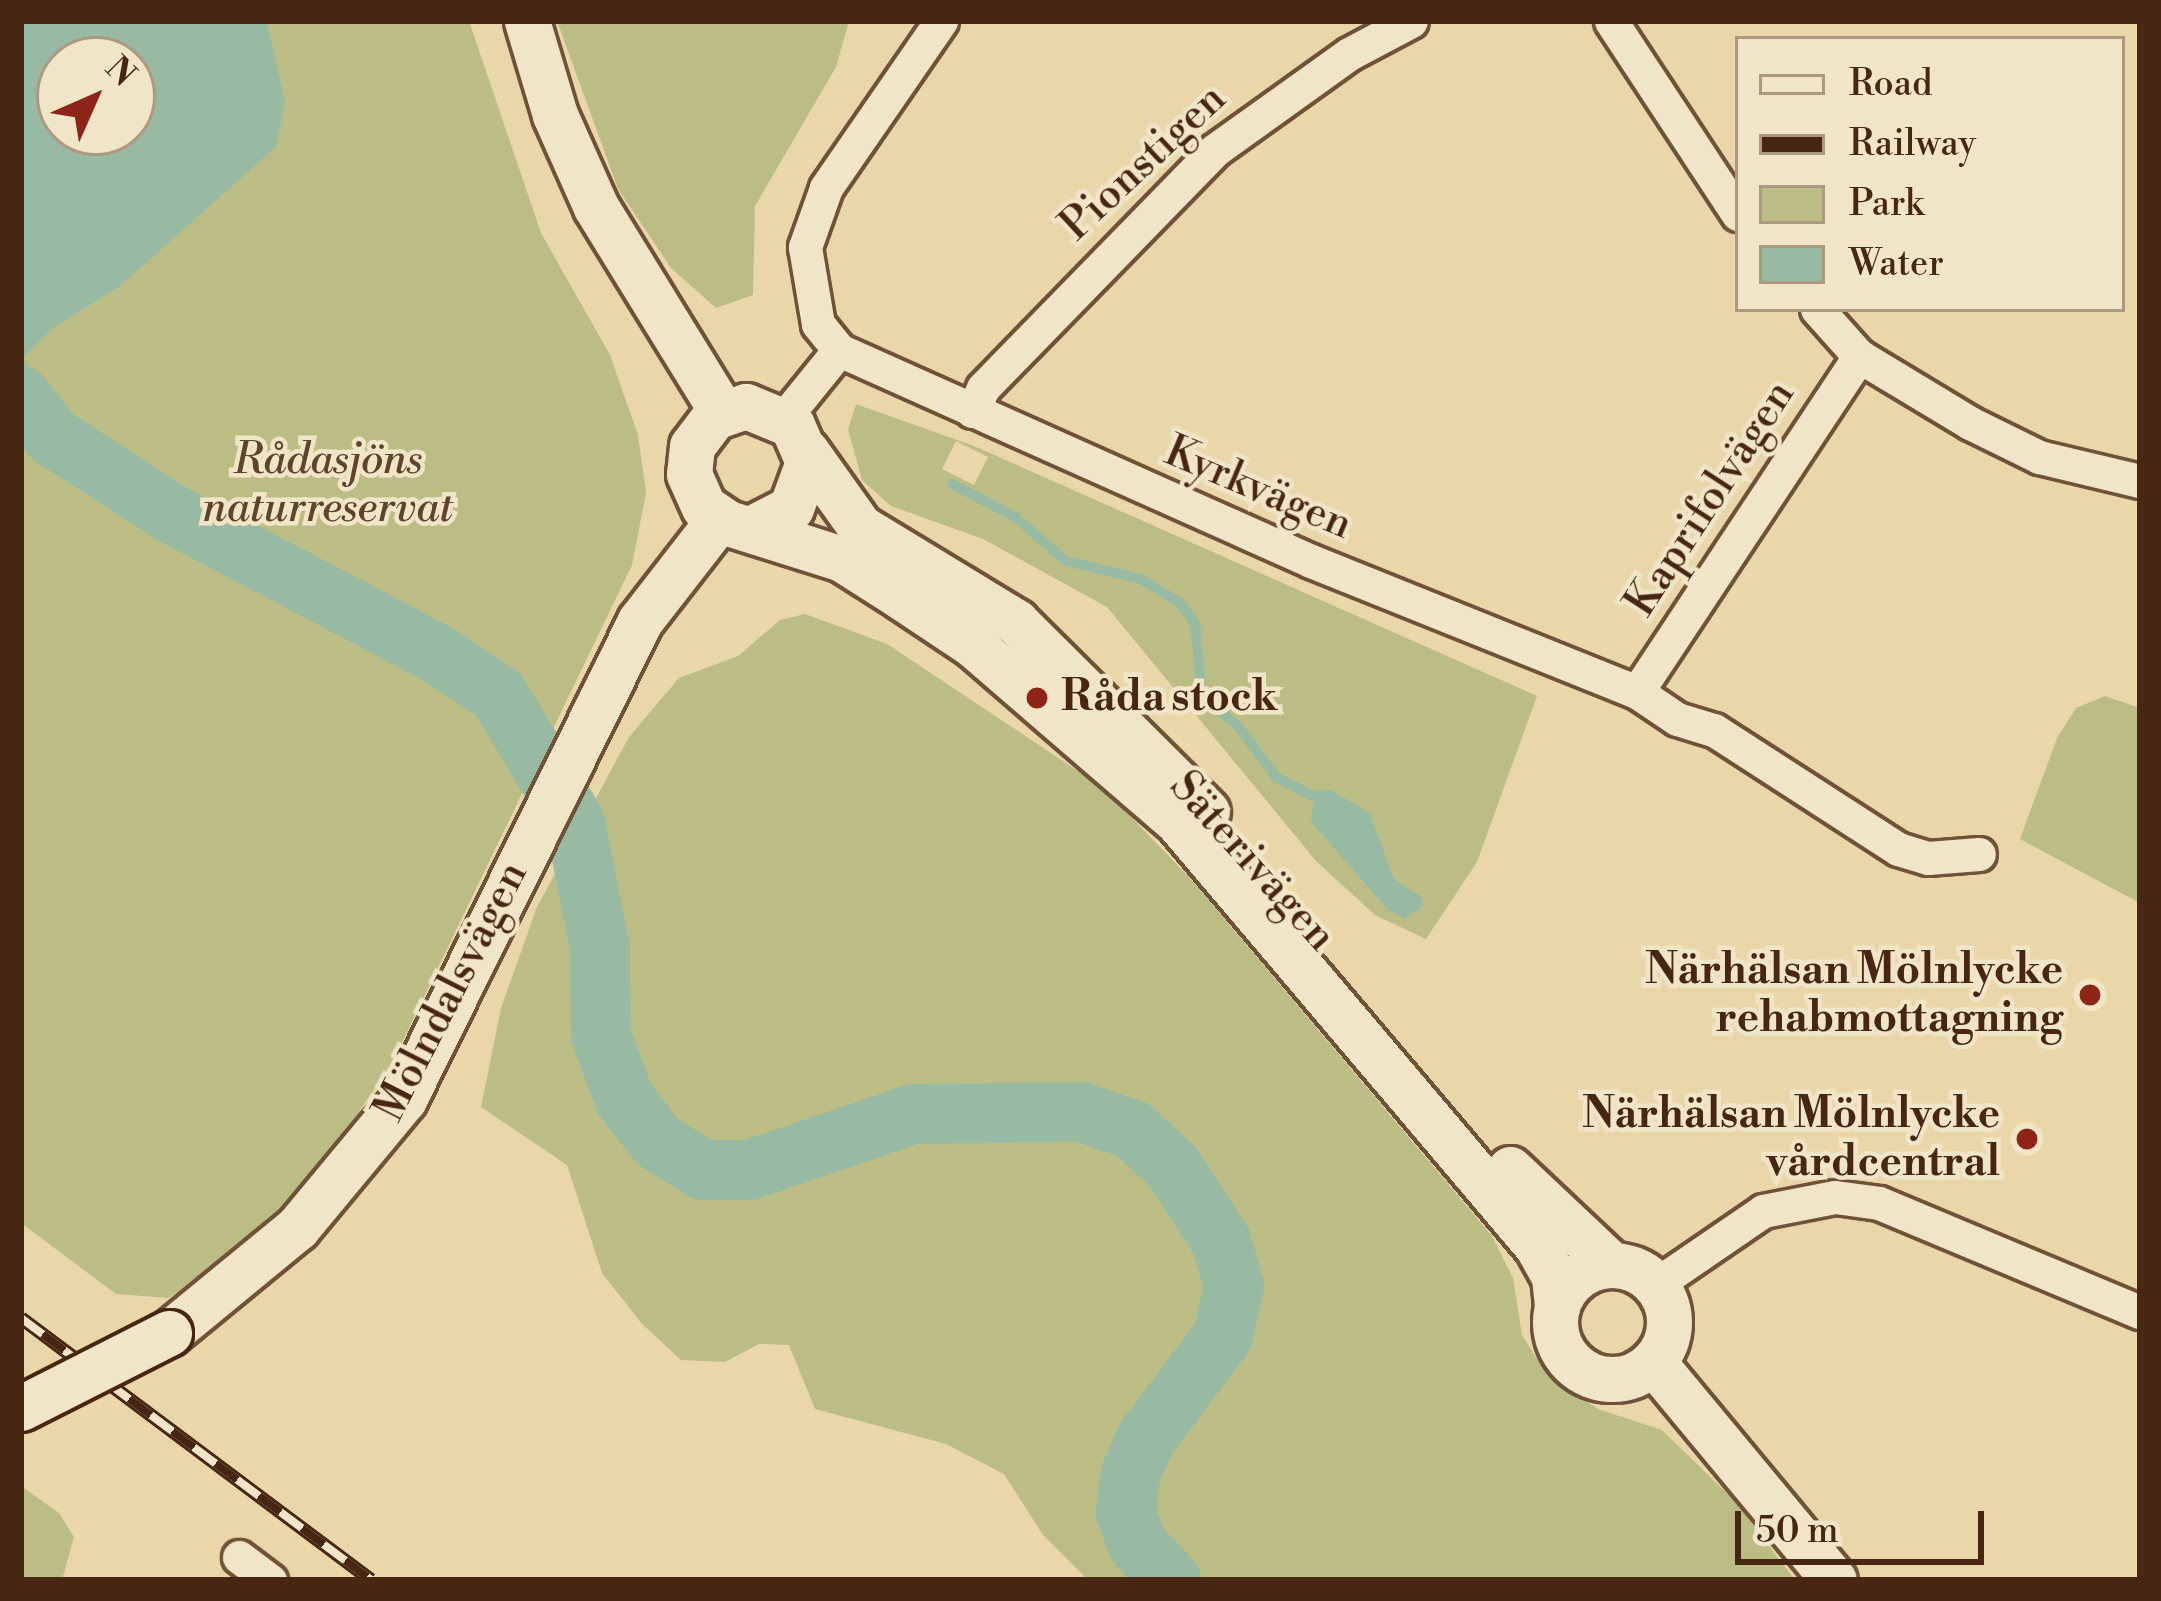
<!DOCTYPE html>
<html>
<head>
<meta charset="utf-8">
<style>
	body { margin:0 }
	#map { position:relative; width:2161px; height:1601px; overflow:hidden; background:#e9d7a9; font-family:"Libre Bodoni",serif }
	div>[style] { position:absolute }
	.green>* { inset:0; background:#bcbd84 }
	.water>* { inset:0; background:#99baa2 }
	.stream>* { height:10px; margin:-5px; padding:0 5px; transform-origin:5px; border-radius:5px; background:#99baa2 }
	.river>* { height:60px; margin:-30px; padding:0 30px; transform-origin:30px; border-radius:30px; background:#99baa2 }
	.roads { filter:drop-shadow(3px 0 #705238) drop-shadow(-3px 0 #705238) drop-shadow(0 3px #705238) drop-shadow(0 -3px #705238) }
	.street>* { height:33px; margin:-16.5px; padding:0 16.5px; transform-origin:16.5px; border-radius:16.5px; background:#f1e5c7 }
	.secondary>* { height:45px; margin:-22.5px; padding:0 22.5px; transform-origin:22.5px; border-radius:22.5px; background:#f1e5c7 }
	.secondary>.ring { margin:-22.5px; padding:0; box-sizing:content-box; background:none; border:45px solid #f1e5c7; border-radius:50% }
	.rail>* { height:14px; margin-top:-7px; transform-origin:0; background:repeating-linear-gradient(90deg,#f1e5c7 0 27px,#472612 0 54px); box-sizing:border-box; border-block:3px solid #472612 }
	.bridges { filter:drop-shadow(3px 0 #472612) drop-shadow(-3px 0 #472612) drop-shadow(0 3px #472612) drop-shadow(0 -3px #472612) }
	.secondary-bridge>* { height:45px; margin:-22.5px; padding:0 22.5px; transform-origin:22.5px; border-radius:22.5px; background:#f1e5c7 }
	.dots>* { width:33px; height:33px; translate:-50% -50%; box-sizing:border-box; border:6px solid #f1e5c7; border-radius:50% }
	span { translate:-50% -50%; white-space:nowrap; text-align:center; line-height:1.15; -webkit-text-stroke:9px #f1e5c7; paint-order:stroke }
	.street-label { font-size:42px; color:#472612 }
	.park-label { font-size:42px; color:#5e4429; font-style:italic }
	.poi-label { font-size:42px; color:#472612; font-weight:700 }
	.left { translate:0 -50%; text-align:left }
	.right { translate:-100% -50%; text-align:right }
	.frame { position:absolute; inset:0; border:24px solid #472612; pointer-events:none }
	.legend { position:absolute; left:1735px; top:36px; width:390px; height:276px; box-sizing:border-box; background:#f1e5c7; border:3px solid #ad997f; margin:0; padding:15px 21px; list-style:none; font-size:36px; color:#472612 }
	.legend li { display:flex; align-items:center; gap:24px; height:60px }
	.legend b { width:60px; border:3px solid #ad997f }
	.north { position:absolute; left:36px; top:36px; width:120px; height:120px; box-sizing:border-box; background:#f1e5c7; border:3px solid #ad997f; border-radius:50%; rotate:45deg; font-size:33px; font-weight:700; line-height:48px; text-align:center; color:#472612 }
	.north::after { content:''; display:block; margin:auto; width:42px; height:54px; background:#8f2418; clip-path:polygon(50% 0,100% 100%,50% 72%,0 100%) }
	.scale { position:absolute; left:1735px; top:1511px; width:249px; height:54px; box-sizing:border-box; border:6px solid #472612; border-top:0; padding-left:15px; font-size:36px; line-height:42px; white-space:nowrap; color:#472612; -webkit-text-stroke:9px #f1e5c7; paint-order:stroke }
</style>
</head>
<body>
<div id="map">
	<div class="green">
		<i style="clip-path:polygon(evenodd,21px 21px,469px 21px,541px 233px,610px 355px,638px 435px,646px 493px,632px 565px,394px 1059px,329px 1157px,253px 1246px,168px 1298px,116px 1294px,21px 1223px,21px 21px,60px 60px,132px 60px,132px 132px,60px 132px,60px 60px)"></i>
		<i style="clip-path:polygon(557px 21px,849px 21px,836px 67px,755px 206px,753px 295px,716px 308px,671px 268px,618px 189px)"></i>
		<i style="clip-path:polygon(evenodd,856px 404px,974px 446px,1537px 696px,1477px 862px,1426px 939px,1375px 915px,1316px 861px,1107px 607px,983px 539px,891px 506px,862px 480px,848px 430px,856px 404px,956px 441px,988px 457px,974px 485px,942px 469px,956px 441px)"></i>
		<i style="clip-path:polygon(805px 614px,887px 644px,1102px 787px,1190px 878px,1492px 1236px,1513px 1278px,1522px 1335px,1548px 1376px,1598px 1409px,1662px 1430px,1733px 1499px,1795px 1580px,1088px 1580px,1043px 1535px,1004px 1474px,946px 1444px,815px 1409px,789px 1345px,759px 1344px,725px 1362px,681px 1360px,642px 1324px,602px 1273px,567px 1165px,481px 1107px,501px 1008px,537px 907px,629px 737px,679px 678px,738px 656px,780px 620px)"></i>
		<i style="clip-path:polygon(2105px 696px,2140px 708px,2140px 903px,2020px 839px,2057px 738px,2076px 708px)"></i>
		<i style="clip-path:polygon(21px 1486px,59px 1513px,74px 1537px,62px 1580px,21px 1580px)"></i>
	</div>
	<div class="water">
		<i style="clip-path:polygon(evenodd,21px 21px,267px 21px,285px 102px,276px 147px,120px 286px,53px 328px,23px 358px,69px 423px,35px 457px,21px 443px,21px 21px,60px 60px,132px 60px,132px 132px,60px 132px,60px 60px)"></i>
		<i style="clip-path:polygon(1331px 790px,1370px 813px,1394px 879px,1423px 898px,1422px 907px,1404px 919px,1388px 910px,1311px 822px,1315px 791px)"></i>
	</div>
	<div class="stream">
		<i style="left:952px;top:484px;width:71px;rotate:27.6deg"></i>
		<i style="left:1015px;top:517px;width:67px;rotate:40.8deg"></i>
		<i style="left:1066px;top:561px;width:77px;rotate:13.5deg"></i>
		<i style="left:1141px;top:579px;width:46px;rotate:31.6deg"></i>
		<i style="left:1180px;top:603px;width:25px;rotate:53deg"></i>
		<i style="left:1195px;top:623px;width:74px;rotate:84.6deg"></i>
		<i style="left:1202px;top:697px;width:45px;rotate:38.7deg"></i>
		<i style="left:1237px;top:725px;width:65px;rotate:53.1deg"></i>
		<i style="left:1276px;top:777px;width:42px;rotate:27.2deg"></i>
	</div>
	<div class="river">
		<i style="left:21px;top:396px;width:52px;rotate:52deg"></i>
		<i style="left:53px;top:437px;width:144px;rotate:32.8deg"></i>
		<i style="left:174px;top:515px;width:302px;rotate:27.8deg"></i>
		<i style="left:441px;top:656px;width:70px;rotate:33.9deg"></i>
		<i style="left:499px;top:695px;width:148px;rotate:59.1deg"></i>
		<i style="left:575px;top:822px;width:128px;rotate:78.8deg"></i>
		<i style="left:600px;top:948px;width:87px;rotate:89.3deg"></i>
		<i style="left:601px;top:1035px;width:67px;rotate:69.9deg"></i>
		<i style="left:624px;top:1098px;width:54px;rotate:52.5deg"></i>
		<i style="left:657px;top:1141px;width:54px;rotate:32.2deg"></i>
		<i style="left:703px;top:1170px;width:47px"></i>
		<i style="left:750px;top:1170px;width:173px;rotate:-18.9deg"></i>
		<i style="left:914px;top:1114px;width:167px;rotate:-0.7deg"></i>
		<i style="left:1081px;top:1112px;width:55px;rotate:19.1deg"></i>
		<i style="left:1133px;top:1130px;width:54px;rotate:42.8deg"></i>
		<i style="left:1173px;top:1167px;width:88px;rotate:57deg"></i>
		<i style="left:1221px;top:1241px;width:47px;rotate:73.9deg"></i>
		<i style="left:1234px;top:1286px;width:51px;rotate:102.4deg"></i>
		<i style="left:1223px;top:1336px;width:130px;rotate:126.9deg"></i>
		<i style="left:1145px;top:1440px;width:39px;rotate:113deg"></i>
		<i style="left:1130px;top:1476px;width:37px;rotate:96deg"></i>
		<i style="left:1126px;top:1513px;width:33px;rotate:70deg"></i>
		<i style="left:1137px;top:1544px;width:50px;rotate:46.6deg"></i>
	</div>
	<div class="roads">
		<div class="street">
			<i style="left:941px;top:21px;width:203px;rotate:124.6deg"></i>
			<i style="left:826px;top:188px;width:63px;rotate:109.6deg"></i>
			<i style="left:805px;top:247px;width:78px;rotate:80.4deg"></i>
			<i style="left:818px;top:324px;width:33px;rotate:51deg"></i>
			<i style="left:839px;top:350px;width:517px;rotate:24.09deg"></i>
			<i style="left:1311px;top:561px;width:351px;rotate:21.9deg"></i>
			<i style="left:1637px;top:692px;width:48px;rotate:34deg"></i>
			<i style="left:1677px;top:719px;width:39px;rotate:17deg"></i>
			<i style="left:1714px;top:730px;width:219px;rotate:32.9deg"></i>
			<i style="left:1898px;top:849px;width:31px;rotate:17deg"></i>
			<i style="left:1928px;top:858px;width:51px;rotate:-4.5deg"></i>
			<i style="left:1611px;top:21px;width:231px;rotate:56.7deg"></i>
			<i style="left:1817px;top:309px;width:63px;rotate:48.2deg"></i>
			<i style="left:1859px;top:356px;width:130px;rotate:31.1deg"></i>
			<i style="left:1970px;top:423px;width:77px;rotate:26.2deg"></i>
			<i style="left:2039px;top:457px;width:104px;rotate:13.4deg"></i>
			<i style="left:972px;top:411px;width:25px;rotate:-64deg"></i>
			<i style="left:983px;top:388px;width:332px;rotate:-45.7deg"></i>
			<i style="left:1215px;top:150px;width:165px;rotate:-35.6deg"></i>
			<i style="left:1349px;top:54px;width:70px;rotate:-28deg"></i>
			<i style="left:784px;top:418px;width:87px;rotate:-51deg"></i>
			<i style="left:1637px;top:692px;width:403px;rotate:-56.5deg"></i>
			<i style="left:1655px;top:1285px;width:131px;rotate:-34.4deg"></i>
			<i style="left:1763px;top:1211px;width:73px;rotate:-11deg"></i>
			<i style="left:1835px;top:1197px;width:44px;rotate:7.8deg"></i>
			<i style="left:1879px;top:1203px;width:283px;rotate:22.7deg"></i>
			<i style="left:239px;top:1557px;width:39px;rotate:37deg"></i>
		</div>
		<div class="secondary">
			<i style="left:527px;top:21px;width:98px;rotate:73.4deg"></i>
			<i style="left:555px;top:115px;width:101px;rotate:66deg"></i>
			<i style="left:596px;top:207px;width:241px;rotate:58.4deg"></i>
			<i style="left:806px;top:451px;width:93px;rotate:54.6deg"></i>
			<i style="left:860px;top:527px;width:183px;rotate:31.3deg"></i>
			<i style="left:1016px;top:622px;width:269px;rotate:44.8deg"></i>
			<i style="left:756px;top:526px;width:39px;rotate:-27deg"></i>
			<i style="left:791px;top:508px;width:49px;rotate:-69.7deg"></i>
			<i style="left:808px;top:462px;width:40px;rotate:-113.4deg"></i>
			<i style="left:792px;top:425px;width:50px;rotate:-157.6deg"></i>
			<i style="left:746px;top:406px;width:34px;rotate:161deg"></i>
			<i style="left:714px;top:417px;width:36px;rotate:127deg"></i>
			<i style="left:692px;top:446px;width:28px;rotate:96deg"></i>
			<i style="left:689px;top:474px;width:36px;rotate:66deg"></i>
			<i style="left:704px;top:507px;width:29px;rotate:34deg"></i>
			<i style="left:728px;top:523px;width:120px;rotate:17.5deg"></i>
			<i style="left:842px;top:559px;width:69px;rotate:32.5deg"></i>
			<i style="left:900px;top:596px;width:87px;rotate:33.7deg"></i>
			<i style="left:972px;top:644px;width:272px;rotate:40.8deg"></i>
			<i style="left:1178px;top:822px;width:556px;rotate:49.75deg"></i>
			<i style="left:1537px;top:1246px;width:35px;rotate:61deg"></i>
			<i style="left:1554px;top:1277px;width:30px;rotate:84deg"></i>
			<i style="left:1510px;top:1169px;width:140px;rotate:43.3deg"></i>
			<i class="ring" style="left:1555px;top:1265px;width:69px;height:69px"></i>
			<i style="left:169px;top:1333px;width:166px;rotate:-39.4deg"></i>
			<i style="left:297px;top:1228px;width:168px;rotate:-50.3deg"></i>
			<i style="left:404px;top:1099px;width:533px;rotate:-63.72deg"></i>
			<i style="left:640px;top:621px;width:129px;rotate:-52.2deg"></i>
			<i style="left:1653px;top:1362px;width:283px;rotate:50.3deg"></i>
		</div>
	</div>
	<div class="rail">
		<i style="left:21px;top:1318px;width:437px;rotate:36.8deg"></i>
	</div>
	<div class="bridges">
		<div class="secondary-bridge">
			<i style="left:21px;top:1408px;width:166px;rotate:-26.9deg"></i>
		</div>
	</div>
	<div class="dots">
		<i style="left:1037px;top:698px;background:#8f2418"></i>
		<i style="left:2090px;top:995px;background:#8f2418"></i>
		<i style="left:2027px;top:1139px;background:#8f2418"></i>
	</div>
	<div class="street-label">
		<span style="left:1144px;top:163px;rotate:-43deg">Pionstigen</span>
		<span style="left:1258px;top:489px;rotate:23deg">Kyrkvägen</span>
		<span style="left:1711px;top:499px;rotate:-57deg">Kaprifolvägen</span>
		<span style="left:1252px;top:862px;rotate:48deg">Säterivägen</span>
		<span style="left:452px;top:992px;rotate:-63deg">Mölndalsvägen</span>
	</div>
	<div class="park-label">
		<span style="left:328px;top:485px">Rådasjöns<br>naturreservat</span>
	</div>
	<div class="poi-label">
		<span class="left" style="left:1061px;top:698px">Råda stock</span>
		<span class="right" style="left:2063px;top:995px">Närhälsan Mölnlycke<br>rehabmottagning</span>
		<span class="right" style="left:2000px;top:1139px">Närhälsan Mölnlycke<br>vårdcentral</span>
	</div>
	<div class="frame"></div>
	<ul class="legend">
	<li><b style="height:15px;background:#f1e5c7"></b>Road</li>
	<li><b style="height:15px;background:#472612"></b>Railway</li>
	<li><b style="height:33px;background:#bcbd84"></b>Park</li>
	<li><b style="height:33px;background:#99baa2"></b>Water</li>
	</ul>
	<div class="north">N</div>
	<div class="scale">50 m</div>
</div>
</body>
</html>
